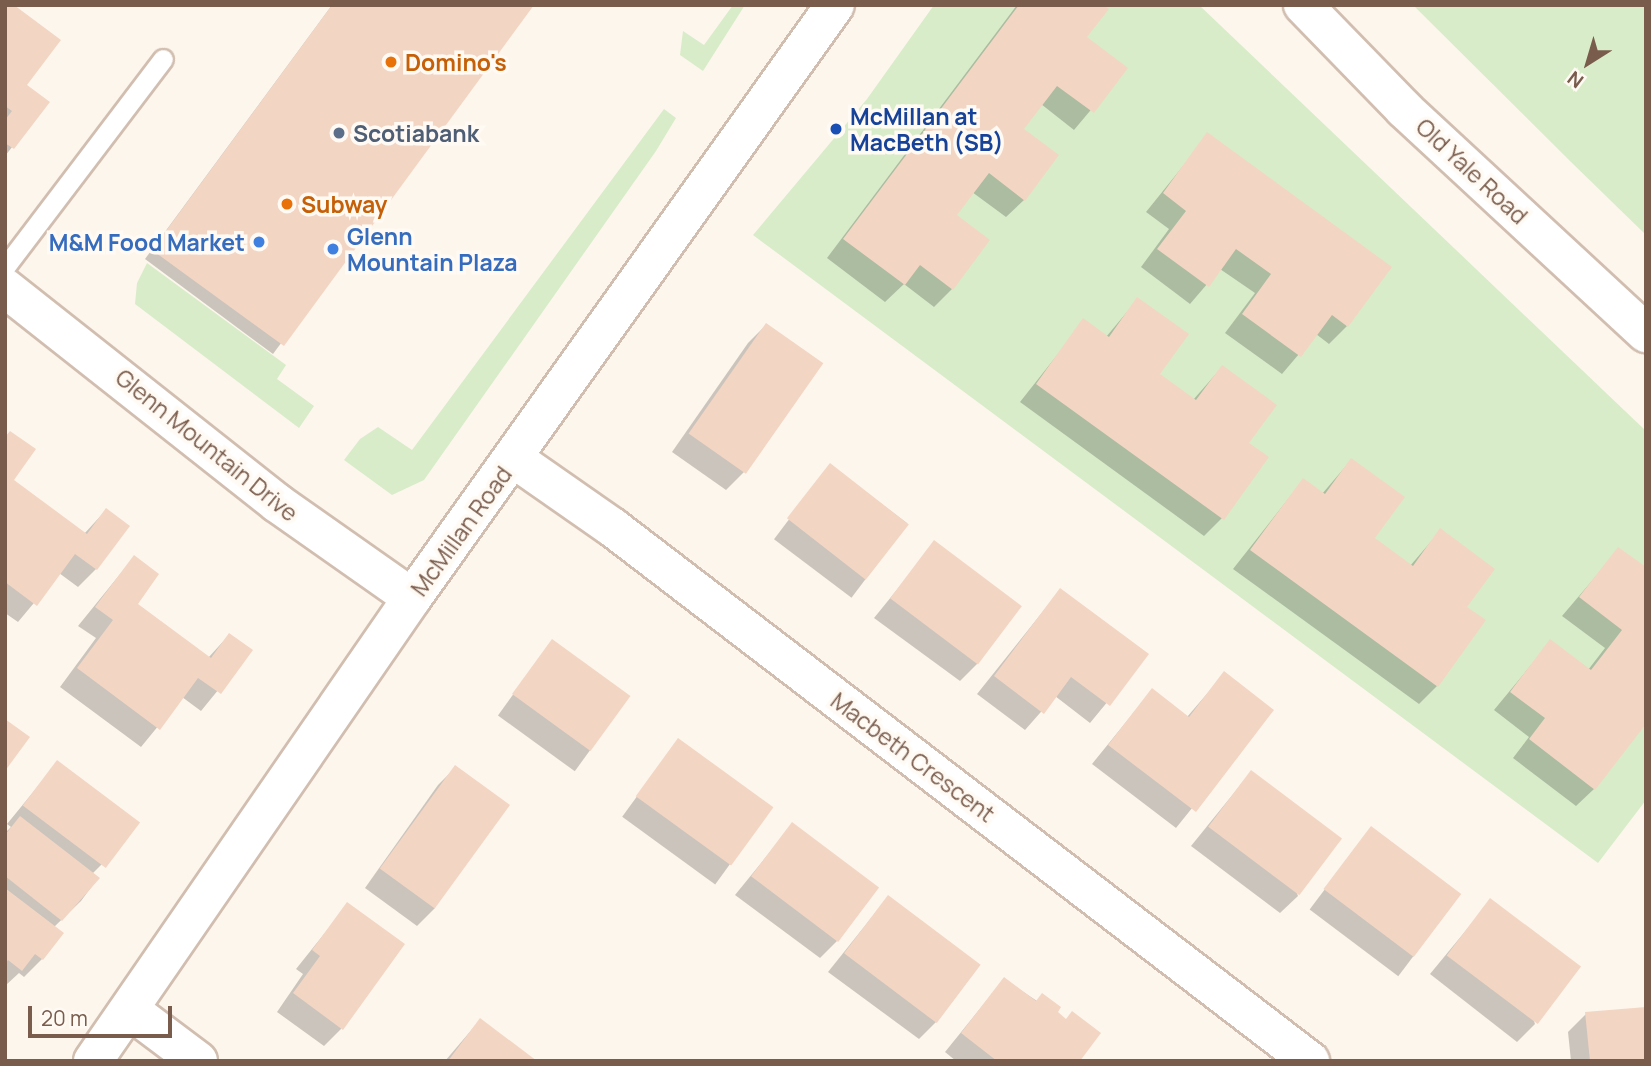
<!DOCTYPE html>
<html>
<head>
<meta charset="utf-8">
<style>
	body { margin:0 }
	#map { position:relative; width:1651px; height:1066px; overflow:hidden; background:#fdf6ec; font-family:Manrope,sans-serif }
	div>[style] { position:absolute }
	.green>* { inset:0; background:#d8ecc9 }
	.shadow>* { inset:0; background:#0003; transform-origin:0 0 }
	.building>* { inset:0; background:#f3d5c3; transform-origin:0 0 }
	.roads { filter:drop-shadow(2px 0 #d1beb0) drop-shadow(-2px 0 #d1beb0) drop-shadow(0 2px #d1beb0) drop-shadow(0 -2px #d1beb0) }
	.service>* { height:19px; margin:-9.5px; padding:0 9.5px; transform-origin:9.5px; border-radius:9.5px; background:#fff }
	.minor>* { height:38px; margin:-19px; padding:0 19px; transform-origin:19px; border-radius:19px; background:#fff }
	.secondary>* { height:38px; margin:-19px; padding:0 19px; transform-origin:19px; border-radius:19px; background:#fff }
	.dots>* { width:19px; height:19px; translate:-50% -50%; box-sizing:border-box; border:4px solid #fffaf3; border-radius:50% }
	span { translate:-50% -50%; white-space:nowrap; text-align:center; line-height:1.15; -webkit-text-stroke:7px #fffaf3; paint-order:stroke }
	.food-label { font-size:23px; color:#c56008; font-weight:700 }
	.left { translate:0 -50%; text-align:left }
	.transit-label { font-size:23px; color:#164399; font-weight:700 }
	.service-label { font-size:23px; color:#4e5e75; font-weight:700 }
	.street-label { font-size:23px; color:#7a5c4d }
	.shop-label { font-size:23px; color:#366cbe; font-weight:700 }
	.right { translate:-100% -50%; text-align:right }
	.frame { position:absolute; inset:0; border:7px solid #7a5c4d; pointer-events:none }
	.north { position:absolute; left:1553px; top:28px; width:70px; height:70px; -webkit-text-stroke:5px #fffaf3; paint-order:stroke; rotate:217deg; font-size:19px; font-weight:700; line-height:28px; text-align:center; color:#7a5c4d }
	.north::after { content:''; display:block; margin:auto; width:24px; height:32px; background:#7a5c4d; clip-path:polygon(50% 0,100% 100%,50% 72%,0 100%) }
	.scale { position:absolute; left:28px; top:1006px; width:144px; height:32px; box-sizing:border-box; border:4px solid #7a5c4d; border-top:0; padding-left:9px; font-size:21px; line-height:24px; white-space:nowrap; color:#7a5c4d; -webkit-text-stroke:5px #fffaf3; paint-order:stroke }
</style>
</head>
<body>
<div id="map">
	<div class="green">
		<i style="clip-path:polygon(733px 5px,745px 5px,703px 71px,680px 55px,683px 31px,704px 45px)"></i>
		<i style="clip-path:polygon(934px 5px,1199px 5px,1646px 431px,1646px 800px,1598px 863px,753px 235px,867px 99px)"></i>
		<i style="clip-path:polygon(1413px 5px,1646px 5px,1646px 235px,1570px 161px)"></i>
		<i style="clip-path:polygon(664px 109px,676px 118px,656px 151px,424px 480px,392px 495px,344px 460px,360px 439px,378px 427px,412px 450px)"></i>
		<i style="clip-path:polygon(147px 263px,286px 365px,277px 379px,314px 406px,299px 428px,135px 304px,137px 283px)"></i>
	</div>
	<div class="shadow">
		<i style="clip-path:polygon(5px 5px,25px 85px,48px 102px,5px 156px)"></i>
		<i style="clip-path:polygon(332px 5px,532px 5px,273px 354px,145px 259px)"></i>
		<i style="clip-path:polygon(1017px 5px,1100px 5px,1085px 37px,1126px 68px,1074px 130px,1041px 104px,1022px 129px,1024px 200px,1006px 217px,972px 192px,954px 215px,952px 289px,934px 307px,904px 284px,885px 302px,827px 258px)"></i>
		<i style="clip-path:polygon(1208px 135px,1347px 326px,1329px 344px,1316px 334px,1282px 374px,1225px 333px,1255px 293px,1220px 269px,1190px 304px,1141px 267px,1169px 229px,1146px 212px)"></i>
		<i style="clip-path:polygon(1137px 300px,1158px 375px,1193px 400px,1222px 367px,1247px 444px,1222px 518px,1204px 536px,1020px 402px,1084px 321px,1106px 337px)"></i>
		<i style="clip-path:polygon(766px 325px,820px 363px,744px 472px,726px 490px,672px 452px,748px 343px)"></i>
		<i style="clip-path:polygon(5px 438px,11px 480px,84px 534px,106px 510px,96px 569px,78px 587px,59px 573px,18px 622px,5px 613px)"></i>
		<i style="clip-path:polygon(1351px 460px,1373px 539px,1410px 566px,1440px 531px,1465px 607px,1437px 686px,1419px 704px,1233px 569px,1303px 480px,1322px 494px)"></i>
		<i style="left:830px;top:465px;width:97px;height:93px;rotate:37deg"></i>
		<i style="clip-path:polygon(935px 543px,978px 663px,960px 681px,874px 618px)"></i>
		<i style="clip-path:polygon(1619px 549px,1646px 569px,1594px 789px,1576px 806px,1513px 758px,1529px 737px,1494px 710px,1550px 642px,1588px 670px,1605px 648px,1562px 616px)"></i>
		<i style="clip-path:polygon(134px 557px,135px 604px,208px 658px,229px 635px,250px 651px,201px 711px,182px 697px,141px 747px,60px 687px,96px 638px,78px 626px)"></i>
		<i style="clip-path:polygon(1060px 590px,1146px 655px,1090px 723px,1055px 696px,1025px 730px,977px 694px)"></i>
		<i style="left:552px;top:641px;width:95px;height:92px;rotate:36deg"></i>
		<i style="clip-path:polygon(1224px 674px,1271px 710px,1176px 828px,1092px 764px,1152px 690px,1187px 717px)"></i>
		<i style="left:678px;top:740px;width:115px;height:95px;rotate:36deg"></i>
		<i style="clip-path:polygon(57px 763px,102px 864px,92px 874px,98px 878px,81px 901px,54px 927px,42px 959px,24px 977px,19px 973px,5px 986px,5px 833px,11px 827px,7px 824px)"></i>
		<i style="clip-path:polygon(455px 768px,435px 908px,417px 926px,365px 888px,438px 785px)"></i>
		<i style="clip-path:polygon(1251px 772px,1298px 896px,1280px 913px,1191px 846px)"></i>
		<i style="clip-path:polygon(792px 825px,837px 941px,820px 958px,735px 895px)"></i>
		<i style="left:1371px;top:828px;width:111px;height:102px;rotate:37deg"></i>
		<i style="clip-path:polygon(888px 897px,937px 1021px,919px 1039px,828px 972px)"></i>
		<i style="clip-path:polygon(1491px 900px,1535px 1024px,1517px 1042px,1430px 974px)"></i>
		<i style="clip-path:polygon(348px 904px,341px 1029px,324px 1046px,277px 1012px,303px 974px,296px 969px)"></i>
		<i style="clip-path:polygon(1004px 979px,1055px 1013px,1077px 1061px,956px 1061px,945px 1052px)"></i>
		<i style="clip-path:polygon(1586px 1014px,1646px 1061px,1571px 1061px,1568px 1032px)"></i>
		<i style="clip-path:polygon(480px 1020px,534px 1061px,445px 1061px)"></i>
	</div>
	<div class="building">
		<i style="clip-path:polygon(5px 5px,14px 5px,61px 40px,27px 85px,50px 102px,14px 149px,5px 143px,5px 120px,12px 111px,5px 106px)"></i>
		<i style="clip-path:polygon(332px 5px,534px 5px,284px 346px,152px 250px)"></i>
		<i style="clip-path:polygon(1019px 5px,1103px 5px,1109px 9px,1087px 37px,1128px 68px,1094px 113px,1057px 86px,1024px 129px,1059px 155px,1025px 201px,989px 173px,957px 215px,990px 240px,953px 290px,920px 265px,905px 285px,843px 239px)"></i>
		<i style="clip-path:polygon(1207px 132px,1392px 267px,1348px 327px,1332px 315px,1301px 357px,1242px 314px,1271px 274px,1236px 249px,1209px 287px,1157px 249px,1186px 211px,1163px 193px)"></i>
		<i style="clip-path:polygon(1137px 297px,1189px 334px,1160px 374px,1196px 400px,1222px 365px,1277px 405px,1249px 443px,1269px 457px,1224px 520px,1036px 384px,1083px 318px,1109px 337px)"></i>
		<i style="left:766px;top:323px;width:70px;height:135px;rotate:35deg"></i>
		<i style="clip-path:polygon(10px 431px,36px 449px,14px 480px,87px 534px,106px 508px,130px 526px,97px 570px,75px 554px,37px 606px,5px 582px,5px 437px)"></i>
		<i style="clip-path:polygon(1351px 458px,1405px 497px,1375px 538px,1413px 566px,1440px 528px,1495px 569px,1467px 607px,1486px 620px,1438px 687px,1250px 550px,1303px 478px,1325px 494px)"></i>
		<i style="left:830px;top:463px;width:100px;height:70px;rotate:38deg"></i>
		<i style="left:934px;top:540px;width:110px;height:73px;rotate:37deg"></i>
		<i style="clip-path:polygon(1618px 547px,1646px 567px,1646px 724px,1595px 790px,1529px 739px,1545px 718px,1510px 692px,1550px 639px,1591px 670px,1622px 630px,1579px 597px)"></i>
		<i style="clip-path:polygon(134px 555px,159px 574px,138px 604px,211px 658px,229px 633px,253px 650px,221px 694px,198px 678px,160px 730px,77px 668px,113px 620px,95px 607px)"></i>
		<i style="clip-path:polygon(1060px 588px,1149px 654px,1110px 706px,1071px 677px,1044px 714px,994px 676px)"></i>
		<i style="left:552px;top:639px;width:97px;height:68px;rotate:36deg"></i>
		<i style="clip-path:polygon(1224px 671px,1274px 710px,1196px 812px,1108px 745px,1152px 688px,1189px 717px)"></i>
		<i style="clip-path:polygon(5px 719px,30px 737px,5px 771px)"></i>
		<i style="left:678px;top:738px;width:118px;height:72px;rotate:36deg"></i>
		<i style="left:57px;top:760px;width:104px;height:57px;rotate:37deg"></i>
		<i style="left:455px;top:765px;width:68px;height:128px;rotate:36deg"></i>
		<i style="left:1251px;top:770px;width:114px;height:71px;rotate:37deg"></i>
		<i style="clip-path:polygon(20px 816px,100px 878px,62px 921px,5px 876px,5px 835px)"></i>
		<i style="left:792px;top:822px;width:109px;height:68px;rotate:37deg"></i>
		<i style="left:1371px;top:826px;width:113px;height:79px;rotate:37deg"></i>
		<i style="clip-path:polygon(5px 888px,64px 933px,43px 960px,35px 954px,22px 971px,8px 960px,5px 964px)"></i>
		<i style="left:888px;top:895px;width:116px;height:73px;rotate:37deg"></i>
		<i style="left:1490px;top:898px;width:114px;height:72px;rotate:37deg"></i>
		<i style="clip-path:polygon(347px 902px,405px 944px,343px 1030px,293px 993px,320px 956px,312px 950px)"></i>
		<i style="clip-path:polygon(1004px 977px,1036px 1001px,1042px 993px,1061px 1007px,1058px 1012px,1066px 1019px,1072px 1011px,1101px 1033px,1080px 1061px,997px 1061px,961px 1033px)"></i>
		<i style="clip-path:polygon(1646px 1007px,1646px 1061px,1590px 1061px,1585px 1012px)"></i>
		<i style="clip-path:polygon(480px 1018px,537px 1061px,448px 1061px)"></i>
	</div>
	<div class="roads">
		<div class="service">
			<i style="left:5px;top:267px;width:261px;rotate:-52.8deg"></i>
		</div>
		<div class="minor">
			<i style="left:5px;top:288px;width:347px;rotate:38.3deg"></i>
			<i style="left:277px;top:503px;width:165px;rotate:35.1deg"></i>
			<i style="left:513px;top:458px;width:121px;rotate:34.9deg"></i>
			<i style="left:612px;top:527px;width:879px;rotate:37.42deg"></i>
			<i style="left:130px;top:1010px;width:85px;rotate:36.9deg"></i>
		</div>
		<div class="secondary">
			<i style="left:1303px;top:5px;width:145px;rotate:45.8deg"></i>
			<i style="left:1404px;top:109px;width:330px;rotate:42.8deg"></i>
			<i style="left:93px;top:1061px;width:562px;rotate:-55.43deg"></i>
			<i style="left:412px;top:598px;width:728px;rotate:-54.5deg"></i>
		</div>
	</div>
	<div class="dots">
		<i style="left:391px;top:62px;background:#e8710a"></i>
		<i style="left:836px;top:129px;background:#1a4fb4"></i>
		<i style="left:339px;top:133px;background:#5c6f8a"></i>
		<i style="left:287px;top:204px;background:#e8710a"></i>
		<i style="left:259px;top:242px;background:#3f7fe0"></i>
		<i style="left:333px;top:249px;background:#3f7fe0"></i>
	</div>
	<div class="food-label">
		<span class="left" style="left:405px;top:62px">Domino's</span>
		<span class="left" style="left:301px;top:204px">Subway</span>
	</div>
	<div class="transit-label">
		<span class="left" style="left:850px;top:129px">McMillan at<br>MacBeth (SB)</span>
	</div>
	<div class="service-label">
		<span class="left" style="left:353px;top:133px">Scotiabank</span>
	</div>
	<div class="street-label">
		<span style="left:1472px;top:171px;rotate:43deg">Old Yale Road</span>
		<span style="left:207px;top:445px;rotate:39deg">Glenn Mountain Drive</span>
		<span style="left:461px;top:531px;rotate:-54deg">McMillan Road</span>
		<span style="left:913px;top:757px;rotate:37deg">Macbeth Crescent</span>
	</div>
	<div class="shop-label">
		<span class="left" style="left:347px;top:249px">Glenn<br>Mountain Plaza</span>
		<span class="right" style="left:245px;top:242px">M&amp;M Food Market</span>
	</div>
	<div class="frame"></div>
	<div class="north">N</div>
	<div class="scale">20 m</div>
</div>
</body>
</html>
